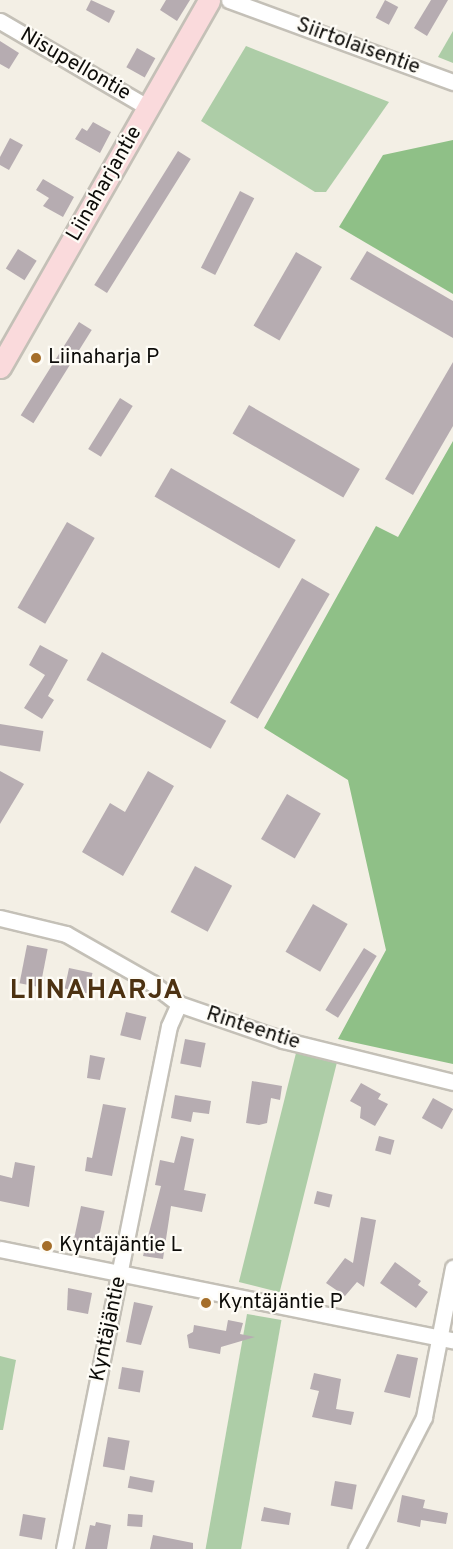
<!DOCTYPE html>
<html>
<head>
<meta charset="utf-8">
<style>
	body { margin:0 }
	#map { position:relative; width:453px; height:1549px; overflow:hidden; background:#f3efe5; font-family:Overpass,sans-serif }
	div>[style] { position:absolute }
	.green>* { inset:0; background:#adcda7; transform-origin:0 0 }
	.forest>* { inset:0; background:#8fc087 }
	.building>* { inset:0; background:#b6acb1; transform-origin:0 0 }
	.roads { filter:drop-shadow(2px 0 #c4c0b7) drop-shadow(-2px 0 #c4c0b7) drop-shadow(0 2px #c4c0b7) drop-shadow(0 -2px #c4c0b7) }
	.minor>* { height:15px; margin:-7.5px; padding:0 7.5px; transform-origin:7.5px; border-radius:7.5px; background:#fff }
	.secondary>* { height:21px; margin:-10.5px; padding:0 10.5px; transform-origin:10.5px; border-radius:10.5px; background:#fadadc }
	.dots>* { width:16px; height:16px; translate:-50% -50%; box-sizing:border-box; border:3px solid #fefcf6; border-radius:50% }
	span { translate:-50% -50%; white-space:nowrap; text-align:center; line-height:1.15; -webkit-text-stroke:4.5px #fefcf6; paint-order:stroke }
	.street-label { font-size:21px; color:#0d0c09 }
	.poi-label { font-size:21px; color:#0d0c09 }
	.left { translate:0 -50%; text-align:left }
	.district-label { font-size:27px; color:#4d3212; font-weight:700; letter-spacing:1.5px }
</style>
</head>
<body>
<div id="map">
	<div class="green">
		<i style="clip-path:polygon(453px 31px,453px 63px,438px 57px)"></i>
		<i style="clip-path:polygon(246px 46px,389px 102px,326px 192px,315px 192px,201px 121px)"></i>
		<i style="left:296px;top:1053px;width:42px;height:236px;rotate:14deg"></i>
		<i style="left:247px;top:1314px;width:35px;height:239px;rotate:10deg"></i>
		<i style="clip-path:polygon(0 1356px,16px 1360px,3px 1430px,0 1430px)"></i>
	</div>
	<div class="forest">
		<i style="clip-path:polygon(453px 140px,453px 294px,339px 227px,383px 155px)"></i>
		<i style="clip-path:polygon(453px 441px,453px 1064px,338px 1039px,386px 950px,348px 780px,264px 728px,376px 526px,398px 537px)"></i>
	</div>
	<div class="building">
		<i style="clip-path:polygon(91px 0,115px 11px,109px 23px,86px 10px)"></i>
		<i style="clip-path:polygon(166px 0,190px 0,177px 21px,160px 10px)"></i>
		<i style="left:385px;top:0;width:15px;height:20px;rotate:28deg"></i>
		<i style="clip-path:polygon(431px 0,448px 0,427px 36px,414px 28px)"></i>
		<i style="clip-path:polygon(0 41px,19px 53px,9px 69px,0 64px)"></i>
		<i style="left:137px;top:48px;width:21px;height:22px;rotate:29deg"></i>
		<i style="clip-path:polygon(93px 122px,111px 132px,100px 153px,75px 139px,82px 128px,87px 131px)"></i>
		<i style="clip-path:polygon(10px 138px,23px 145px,9px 170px,0 165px,0 157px)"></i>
		<i style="left:178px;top:151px;width:15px;height:158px;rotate:32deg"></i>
		<i style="clip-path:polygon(43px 179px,74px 197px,63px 217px,43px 206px,49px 198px,36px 190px)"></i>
		<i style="left:240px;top:191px;width:16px;height:86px;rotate:27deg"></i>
		<i style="left:18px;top:249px;width:22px;height:23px;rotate:32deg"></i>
		<i style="clip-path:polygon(367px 251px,453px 301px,453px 338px,350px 279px)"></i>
		<i style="left:296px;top:252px;width:30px;height:85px;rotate:30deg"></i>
		<i style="left:79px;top:322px;width:15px;height:110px;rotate:32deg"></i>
		<i style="clip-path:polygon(453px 362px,453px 426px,413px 495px,385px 479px)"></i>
		<i style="left:120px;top:398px;width:15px;height:60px;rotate:32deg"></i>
		<i style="left:249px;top:405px;width:128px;height:33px;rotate:30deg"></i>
		<i style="left:171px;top:468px;width:144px;height:33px;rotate:30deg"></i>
		<i style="left:67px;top:522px;width:32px;height:99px;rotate:30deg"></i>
		<i style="left:302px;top:578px;width:32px;height:144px;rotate:30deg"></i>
		<i style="clip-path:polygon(40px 645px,68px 660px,48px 696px,54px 700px,42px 719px,24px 708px,45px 675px,29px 665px)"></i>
		<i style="left:102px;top:652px;width:142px;height:32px;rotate:29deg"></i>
		<i style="left:0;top:724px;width:44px;height:21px;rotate:9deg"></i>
		<i style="clip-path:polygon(0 771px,24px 784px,0 824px)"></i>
		<i style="clip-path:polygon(148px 771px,174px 786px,123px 876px,82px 852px,110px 803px,125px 812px)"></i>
		<i style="left:287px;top:794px;width:39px;height:52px;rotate:30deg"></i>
		<i style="left:195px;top:866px;width:42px;height:52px;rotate:28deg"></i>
		<i style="left:313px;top:904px;width:40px;height:55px;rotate:30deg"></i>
		<i style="left:27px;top:945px;width:21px;height:39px;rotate:11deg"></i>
		<i style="left:364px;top:948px;width:15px;height:73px;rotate:32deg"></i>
		<i style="left:69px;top:968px;width:24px;height:21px;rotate:12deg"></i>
		<i style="left:126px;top:1012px;width:21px;height:24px;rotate:14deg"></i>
		<i style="left:185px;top:1039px;width:21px;height:25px;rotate:11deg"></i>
		<i style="clip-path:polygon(90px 1055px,105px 1058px,100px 1080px,87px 1078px)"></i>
		<i style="clip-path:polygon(252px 1081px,282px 1086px,280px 1100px,271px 1098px,267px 1123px,259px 1125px,246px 1123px)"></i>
		<i style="clip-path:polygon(361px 1083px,381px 1094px,378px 1099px,388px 1104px,375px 1126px,360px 1118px,361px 1107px,350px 1101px)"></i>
		<i style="clip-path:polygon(175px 1095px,211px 1101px,209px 1114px,193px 1112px,191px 1122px,171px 1118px)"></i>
		<i style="left:433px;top:1098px;width:23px;height:23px;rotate:29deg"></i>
		<i style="clip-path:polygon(103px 1104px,126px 1108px,112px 1176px,85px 1171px,87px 1157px,92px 1158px)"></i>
		<i style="clip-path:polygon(181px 1136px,194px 1139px,184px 1190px,206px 1194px,202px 1212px,171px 1206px,163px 1259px,143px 1256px,161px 1186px,155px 1185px,160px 1160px,174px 1163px)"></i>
		<i style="left:379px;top:1136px;width:16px;height:15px;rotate:15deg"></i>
		<i style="clip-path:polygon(15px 1162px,35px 1166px,29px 1207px,0 1201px,0 1175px,12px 1178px)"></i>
		<i style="left:317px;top:1191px;width:16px;height:13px;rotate:14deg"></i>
		<i style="left:81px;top:1206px;width:24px;height:35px;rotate:12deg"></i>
		<i style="clip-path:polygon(361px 1217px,376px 1220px,364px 1287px,357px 1282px,345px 1296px,326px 1283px,345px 1258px,353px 1263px)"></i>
		<i style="clip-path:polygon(395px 1262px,421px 1281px,418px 1285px,428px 1292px,416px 1308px,380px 1283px)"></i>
		<i style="clip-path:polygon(68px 1288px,92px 1293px,88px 1314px,67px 1310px)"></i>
		<i style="clip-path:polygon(134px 1302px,153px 1306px,141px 1345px,126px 1342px)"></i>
		<i style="clip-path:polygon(228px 1320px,243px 1323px,240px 1334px,255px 1337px,221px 1347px,220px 1354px,189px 1348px,187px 1335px,193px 1332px,194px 1325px,226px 1331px)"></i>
		<i style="clip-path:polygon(397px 1354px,418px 1358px,410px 1398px,384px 1392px)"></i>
		<i style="left:122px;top:1367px;width:22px;height:22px;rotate:10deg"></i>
		<i style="clip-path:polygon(314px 1373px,341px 1379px,336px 1409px,354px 1412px,351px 1425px,312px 1417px,319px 1391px,310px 1389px)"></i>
		<i style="left:108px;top:1437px;width:22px;height:30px;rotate:10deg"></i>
		<i style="left:130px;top:1476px;width:25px;height:12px;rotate:11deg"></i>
		<i style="left:335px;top:1481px;width:22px;height:25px;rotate:10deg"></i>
		<i style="clip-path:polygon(402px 1495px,425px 1500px,423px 1508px,448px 1513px,446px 1524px,421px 1520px,420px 1527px,397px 1522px)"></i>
		<i style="clip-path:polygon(264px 1507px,291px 1513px,289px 1525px,261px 1521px)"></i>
		<i style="left:23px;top:1514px;width:23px;height:22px;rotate:10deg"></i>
		<i style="left:128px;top:1514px;width:15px;height:12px;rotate:4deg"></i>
		<i style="clip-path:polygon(96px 1522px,111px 1525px,107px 1549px,85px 1549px,90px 1525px,95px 1526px)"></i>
		<i style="clip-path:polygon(153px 1535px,193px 1543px,193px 1549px,150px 1549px)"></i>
	</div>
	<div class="roads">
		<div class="minor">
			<i style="left:229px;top:0;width:239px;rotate:20.1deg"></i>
			<i style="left:0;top:21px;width:173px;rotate:30.3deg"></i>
			<i style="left:0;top:918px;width:68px;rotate:13.6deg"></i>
			<i style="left:66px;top:934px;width:99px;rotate:29.7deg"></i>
			<i style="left:152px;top:983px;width:34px;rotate:38deg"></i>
			<i style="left:179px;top:1004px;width:110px;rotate:19.1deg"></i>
			<i style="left:283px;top:1040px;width:175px;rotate:13.9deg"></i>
			<i style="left:0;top:1249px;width:462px;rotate:11.4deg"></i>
			<i style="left:64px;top:1549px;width:533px;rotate:-78.65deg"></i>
			<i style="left:169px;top:1026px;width:24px;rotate:-66deg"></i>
			<i style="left:356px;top:1549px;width:148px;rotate:-62.7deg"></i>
			<i style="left:424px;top:1417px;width:152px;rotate:-79deg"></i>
		</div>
		<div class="secondary">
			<i style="left:0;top:367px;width:422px;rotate:-60.3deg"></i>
		</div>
	</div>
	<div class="dots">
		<i style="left:36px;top:358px;background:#a56e2a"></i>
		<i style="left:47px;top:1246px;background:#a56e2a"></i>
		<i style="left:206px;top:1303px;background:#a56e2a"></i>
	</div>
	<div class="street-label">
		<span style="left:358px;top:47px;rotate:20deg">Siirtolaisentie</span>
		<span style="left:75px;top:65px;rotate:30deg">Nisupellontie</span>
		<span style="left:105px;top:184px;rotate:-60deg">Liinaharjantie</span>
		<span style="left:253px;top:1029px;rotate:18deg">Rinteentie</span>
		<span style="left:109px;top:1329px;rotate:-78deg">Kyntäjäntie</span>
	</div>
	<div class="poi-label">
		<span class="left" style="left:48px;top:358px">Liinaharja P</span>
		<span class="left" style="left:59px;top:1246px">Kyntäjäntie L</span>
		<span class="left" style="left:218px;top:1303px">Kyntäjäntie P</span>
	</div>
	<div class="district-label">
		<span style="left:97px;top:992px">LIINAHARJA</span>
	</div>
</div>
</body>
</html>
